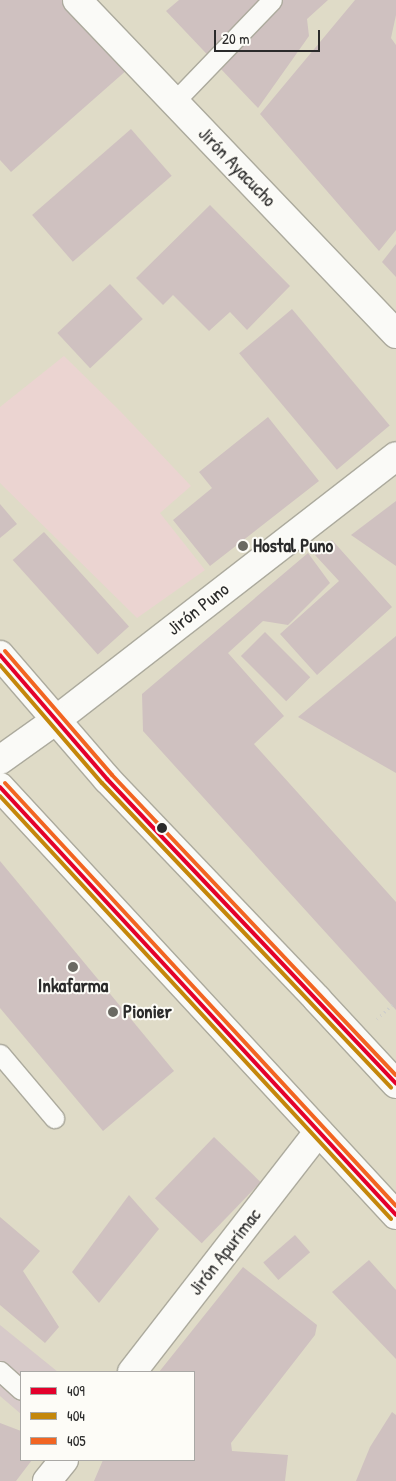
<!DOCTYPE html>
<html>
<head>
<meta charset="utf-8">
<style>
	body { margin:0 }
	#map { position:relative; width:396px; height:1481px; overflow:hidden; background:#dfdbc7; font-family:"Patrick Hand",sans-serif }
	div>[style] { position:absolute }
	.built>* { inset:0; background:#ebd4d1 }
	.industrial>* { inset:0; background:#d7cac9 }
	.building>* { inset:0; background:#cfc1c0; transform-origin:0 0 }
	.path>* { height:3px; margin-top:-1.5px; transform-origin:0; background:repeating-linear-gradient(90deg,#d0cfca 0 1px,transparent 0 5px) }
	.roads { filter:drop-shadow(1px 0 #acaa9d) drop-shadow(-1px 0 #acaa9d) drop-shadow(0 1px #acaa9d) drop-shadow(0 -1px #acaa9d) }
	.service>* { height:19px; margin:-9.5px; padding:0 9.5px; transform-origin:9.5px; border-radius:9.5px; background:#fafaf7 }
	.minor>* { height:28px; margin:-14px; padding:0 14px; transform-origin:14px; border-radius:14px; background:#fafaf7 }
	.primary>* { height:28px; margin:-14px; padding:0 14px; transform-origin:14px; border-radius:14px; background:#fafaf7 }
	.bus-1>* { height:4px; margin:-2px; padding:0 2px; transform-origin:2px; border-radius:2px; background:#e4002b }
	.bus-2>* { height:4px; margin:-2px; padding:0 2px; transform-origin:2px; border-radius:2px; background:#c4870b }
	.bus-3>* { height:4px; margin:-2px; padding:0 2px; transform-origin:2px; border-radius:2px; background:#f26522 }
	.dots>* { width:14px; height:14px; translate:-50% -50%; box-sizing:border-box; border:2px solid #fdfcf7; border-radius:50% }
	span { translate:-50% -50%; white-space:nowrap; text-align:center; line-height:1.15; -webkit-text-stroke:4px #fdfcf7; paint-order:stroke }
	.street-label { font-size:19px; color:#2b2b2b }
	.poi-label { font-size:19px; color:#2b2b2b; font-weight:700 }
	.left { translate:0 -50%; text-align:left }
	.legend { position:absolute; left:20px; top:1371px; width:175px; height:90px; box-sizing:border-box; background:#fdfcf7; border:1px solid #a9a8a5; margin:0; padding:6px 9px; list-style:none; font-size:15px; color:#2b2b2b }
	.legend li { display:flex; align-items:center; gap:10px; height:25px }
	.legend b { width:25px; border:1px solid #a9a8a5 }
	.scale { position:absolute; left:214px; top:30px; width:106px; height:22px; box-sizing:border-box; border:2px solid #2b2b2b; border-top:0; padding-left:6px; font-size:15px; line-height:18px; white-space:nowrap; color:#2b2b2b; -webkit-text-stroke:4px #fdfcf7; paint-order:stroke }
</style>
</head>
<body>
<div id="map">
	<div class="built">
		<i style="clip-path:polygon(64px 356px,120px 411px,191px 486px,160px 513px,205px 570px,137px 618px,0 483px,0 407px)"></i>
	</div>
	<div class="industrial">
		<i style="clip-path:polygon(0 1325px,58px 1372px,21px 1372px,21px 1414px,0 1396px)"></i>
	</div>
	<div class="building">
		<i style="clip-path:polygon(0 0,67px 0,128px 69px,11px 172px,0 160px)"></i>
		<i style="clip-path:polygon(179px 0,328px 0,307px 19px,309px 36px,258px 108px,166px 11px)"></i>
		<i style="clip-path:polygon(355px 0,396px 0,396px 15px,391px 38px,396px 45px,396px 230px,379px 251px,260px 114px)"></i>
		<i style="left:131px;top:129px;width:62px;height:131px;rotate:49deg"></i>
		<i style="clip-path:polygon(210px 205px,290px 286px,247px 330px,230px 312px,209px 331px,173px 295px,163px 305px,136px 278px)"></i>
		<i style="clip-path:polygon(396px 244px,396px 277px,382px 262px)"></i>
		<i style="left:110px;top:284px;width:48px;height:72px;rotate:47deg"></i>
		<i style="left:292px;top:309px;width:152px;height:69px;rotate:50deg"></i>
		<i style="clip-path:polygon(268px 417px,319px 481px,210px 566px,173px 520px,212px 488px,199px 472px)"></i>
		<i style="clip-path:polygon(396px 501px,396px 566px,351px 535px)"></i>
		<i style="clip-path:polygon(0 504px,17px 524px,0 538px)"></i>
		<i style="left:44px;top:532px;width:127px;height:42px;rotate:48deg"></i>
		<i style="clip-path:polygon(332px 540px,392px 607px,317px 675px,280px 634px,339px 581px,315px 555px)"></i>
		<i style="clip-path:polygon(308px 553px,330px 583px,288px 625px,263px 621px,228px 653px,284px 716px,254px 744px,396px 902px,396px 1010px,143px 731px,142px 694px)"></i>
		<i style="left:265px;top:632px;width:64px;height:34px;rotate:45deg"></i>
		<i style="clip-path:polygon(396px 636px,396px 773px,298px 717px)"></i>
		<i style="clip-path:polygon(0 861px,174px 1071px,103px 1131px,0 1008px)"></i>
		<i style="left:214px;top:1137px;width:65px;height:85px;rotate:44deg"></i>
		<i style="clip-path:polygon(129px 1195px,159px 1229px,99px 1303px,72px 1272px)"></i>
		<i style="clip-path:polygon(0 1217px,40px 1251px,23px 1271px,59px 1327px,45px 1343px,0 1305px)"></i>
		<i style="left:295px;top:1235px;width:23px;height:42px;rotate:49deg"></i>
		<i style="clip-path:polygon(369px 1260px,396px 1290px,396px 1359px,332px 1292px)"></i>
		<i style="clip-path:polygon(243px 1267px,317px 1325px,315px 1335px,231px 1443px,232px 1451px,288px 1455px,285px 1481px,94px 1481px,103px 1460px,194px 1460px,194px 1372px,159px 1372px)"></i>
		<i style="clip-path:polygon(392px 1412px,396px 1415px,396px 1481px,356px 1481px,370px 1447px)"></i>
		<i style="clip-path:polygon(0 1423px,21px 1431px,21px 1460px,32px 1460px,16px 1481px,0 1481px)"></i>
	</div>
	<div class="path">
		<i style="left:377px;top:1019px;width:21px;rotate:-43deg"></i>
	</div>
	<div class="roads">
		<div class="service">
			<i style="left:174px;top:102px;width:141px;rotate:-46.1deg"></i>
			<i style="left:0;top:1054px;width:84px;rotate:49.8deg"></i>
			<i style="left:0;top:1371px;width:28px;rotate:42deg"></i>
		</div>
		<div class="minor">
			<i style="left:77px;top:0;width:462px;rotate:46.3deg"></i>
			<i style="left:0;top:760px;width:69px;rotate:-35.5deg"></i>
			<i style="left:56px;top:720px;width:430px;rotate:-37.8deg"></i>
			<i style="left:132px;top:1372px;width:304px;rotate:-52.2deg"></i>
			<i style="left:47px;top:1481px;width:27px;rotate:-51deg"></i>
		</div>
		<div class="primary">
			<i style="left:0;top:655px;width:164px;rotate:49.2deg"></i>
			<i style="left:107px;top:779px;width:304px;rotate:46.3deg"></i>
			<i style="left:317px;top:999px;width:116px;rotate:47.1deg"></i>
			<i style="left:0;top:787px;width:583px;rotate:47.22deg"></i>
		</div>
	</div>
	<div class="bus-1">
		<i style="left:0;top:655px;width:164px;rotate:49.2deg"></i>
		<i style="left:107px;top:779px;width:420px;rotate:46.5deg"></i>
		<i style="left:0;top:787px;width:583px;rotate:47.22deg"></i>
	</div>
	<div class="bus-2">
		<i style="left:0;top:665px;width:156px;rotate:49.2deg"></i>
		<i style="left:102px;top:783px;width:420px;rotate:46.5deg"></i>
		<i style="left:0;top:796px;width:576px;rotate:47.25deg"></i>
	</div>
	<div class="bus-3">
		<i style="left:5px;top:651px;width:164px;rotate:49.2deg"></i>
		<i style="left:112px;top:775px;width:413px;rotate:46.6deg"></i>
		<i style="left:5px;top:783px;width:576px;rotate:47.25deg"></i>
	</div>
	<div class="dots">
		<i style="left:243px;top:546px;background:#6a6962"></i>
		<i style="left:162px;top:828px;background:#2b2b2b"></i>
		<i style="left:73px;top:967px;background:#6a6962"></i>
		<i style="left:113px;top:1012px;background:#6a6962"></i>
	</div>
	<div class="street-label">
		<span style="left:237px;top:167px;rotate:46deg">Jirón Ayacucho</span>
		<span style="left:198px;top:609px;rotate:-38deg">Jirón Puno</span>
		<span style="left:225px;top:1252px;rotate:-52deg">Jirón Apurímac</span>
	</div>
	<div class="poi-label">
		<span class="left" style="left:253px;top:546px">Hostal Puno</span>
		<span style="left:73px;top:986px">Inkafarma</span>
		<span class="left" style="left:123px;top:1012px">Pionier</span>
	</div>
	<ul class="legend">
	<li><b style="height:6px;background:#e4002b"></b>409</li>
	<li><b style="height:6px;background:#c4870b"></b>404</li>
	<li><b style="height:6px;background:#f26522"></b>405</li>
	</ul>
	<div class="scale">20 m</div>
</div>
</body>
</html>
